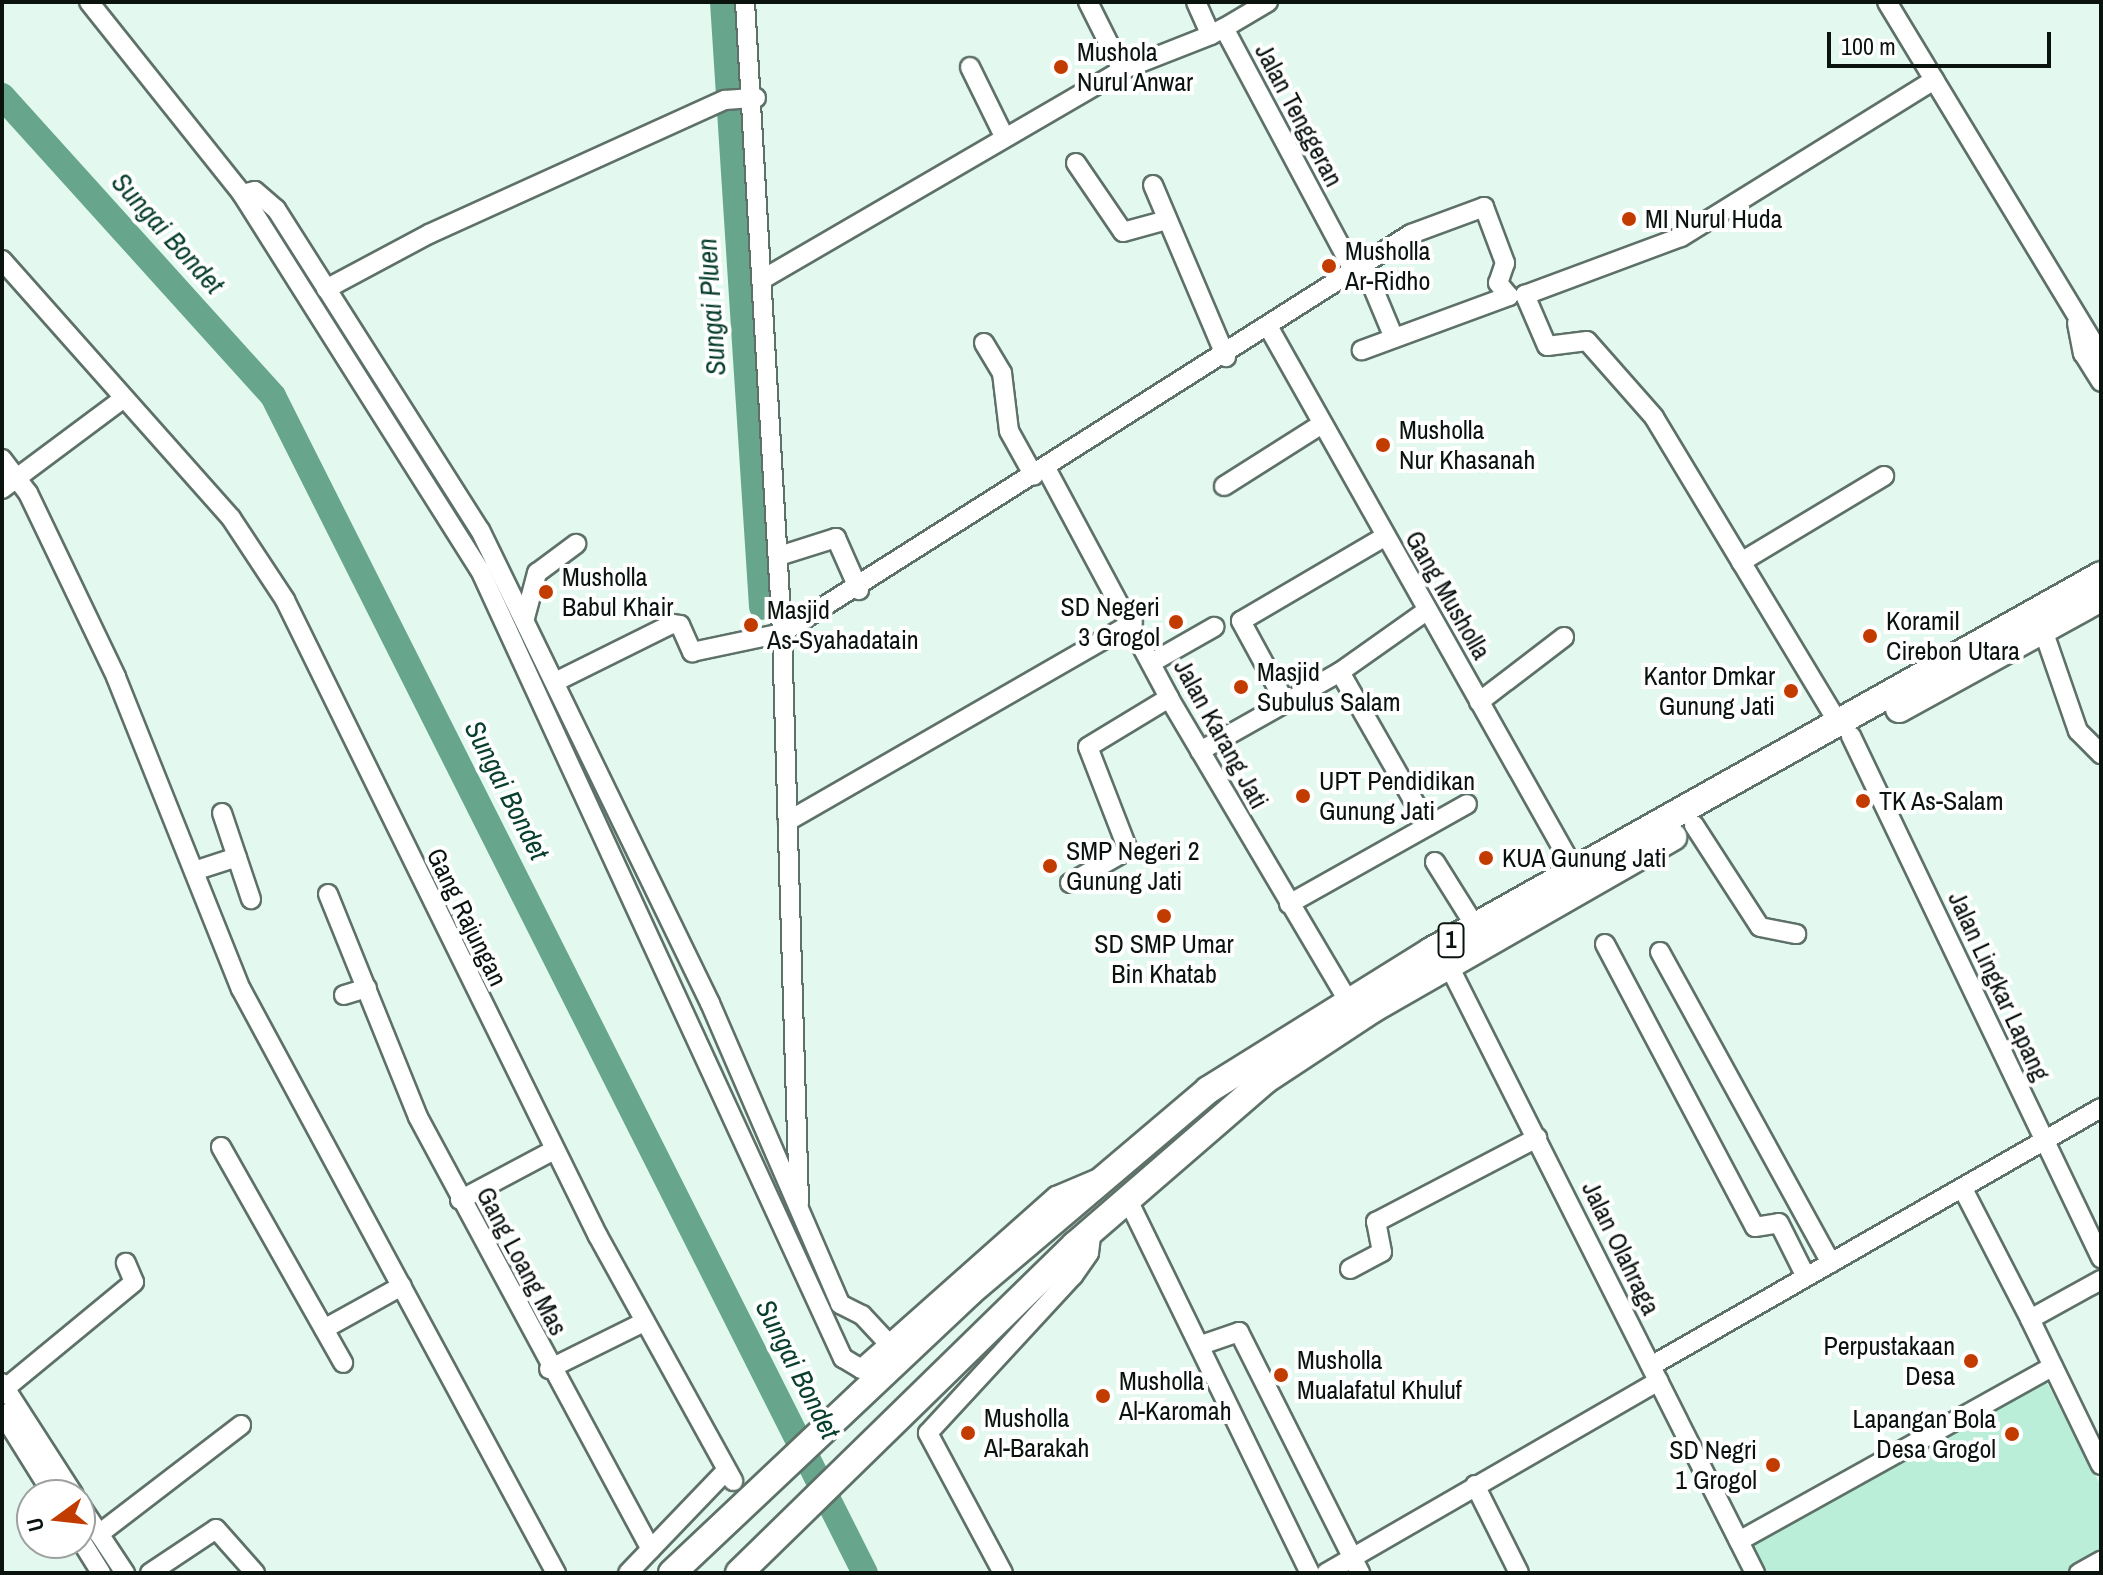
<!DOCTYPE html>
<html>
<head>
<meta charset="utf-8">
<style>
	body { margin:0 }
	#map { position:relative; width:2103px; height:1575px; overflow:hidden; background:#e3f9ef; font-family:"Archivo Narrow",sans-serif }
	div>[style] { position:absolute }
	.green>* { inset:0; background:#bbeed8 }
	.river>* { height:26px; margin:-13px; padding:0 13px; transform-origin:13px; border-radius:13px; background:#67a58c }
	.roads { filter:drop-shadow(2px 0 #5e7168) drop-shadow(-2px 0 #5e7168) drop-shadow(0 2px #5e7168) drop-shadow(0 -2px #5e7168) }
	.minor>* { height:18px; margin:-9px; padding:0 9px; transform-origin:9px; border-radius:9px; background:#fff }
	.highway>* { height:26px; margin:-13px; padding:0 13px; transform-origin:13px; border-radius:13px; background:#fff }
	.dots>* { width:22px; height:22px; translate:-50% -50%; box-sizing:border-box; border:4px solid #fff; border-radius:50% }
	span { translate:-50% -50%; white-space:nowrap; text-align:center; line-height:1.15; -webkit-text-stroke:8px #fff; paint-order:stroke }
	.shield-label span { padding:2px 6px; background:#fff; border:2px solid; border-radius:6px; -webkit-text-stroke-width:0 }
	.shield-label { font-size:24px; color:#0b130f; font-weight:700 }
	.poi-label { font-size:26px; color:#0b130f }
	.left { translate:0 -50%; text-align:left }
	.right { translate:-100% -50%; text-align:right }
	.street-label { font-size:26px; color:#0b130f }
	.water-label { font-size:28px; color:#083e2d; font-style:italic }
	.frame { position:absolute; inset:0; border:4px solid #0b130f; pointer-events:none }
	.north { position:absolute; left:16px; top:1479px; width:80px; height:80px; box-sizing:border-box; background:#fff; border:2px solid #9da19f; border-radius:50%; rotate:255deg; font-size:22px; font-weight:700; line-height:32px; text-align:center; color:#0b130f }
	.north::after { content:''; display:block; margin:auto; width:28px; height:36px; background:#c23c00; clip-path:polygon(50% 0,100% 100%,50% 72%,0 100%) }
	.scale { position:absolute; left:1827px; top:32px; width:224px; height:36px; box-sizing:border-box; border:4px solid #0b130f; border-top:0; padding-left:10px; font-size:24px; line-height:28px; white-space:nowrap; color:#0b130f; -webkit-text-stroke:6px #fff; paint-order:stroke }
</style>
</head>
<body>
<div id="map">
	<div class="green">
		<i style="clip-path:polygon(2047px 1383px,2101px 1486px,2101px 1555px,2067px 1573px,1760px 1573px,1744px 1543px)"></i>
	</div>
	<div class="river">
		<i style="left:723px;top:2px;width:606px;rotate:86.31deg"></i>
		<i style="left:2px;top:96px;width:404px;rotate:47.9deg"></i>
		<i style="left:273px;top:396px;width:1317px;rotate:63.3deg"></i>
	</div>
	<div class="roads">
		<div class="minor">
			<i style="left:89px;top:2px;width:246px;rotate:51.4deg"></i>
			<i style="left:242px;top:194px;width:445px;rotate:57.7deg"></i>
			<i style="left:480px;top:570px;width:868px;rotate:65.27deg"></i>
			<i style="left:843px;top:1358px;width:21px;rotate:31deg"></i>
			<i style="left:861px;top:1369px;width:261px;rotate:-41.6deg"></i>
			<i style="left:1056px;top:1196px;width:43px;rotate:-23deg"></i>
			<i style="left:745px;top:2px;width:632px;rotate:86.64deg"></i>
			<i style="left:782px;top:633px;width:571px;rotate:88.29deg"></i>
			<i style="left:1088px;top:2px;width:76px;rotate:63.4deg"></i>
			<i style="left:1122px;top:70px;width:96px;rotate:-21.5deg"></i>
			<i style="left:1196px;top:2px;width:36px;rotate:66deg"></i>
			<i style="left:1211px;top:35px;width:13px;rotate:-29deg"></i>
			<i style="left:1268px;top:2px;width:51px;rotate:149.4deg"></i>
			<i style="left:1224px;top:28px;width:276px;rotate:61.9deg"></i>
			<i style="left:1887px;top:2px;width:414px;rotate:58.8deg"></i>
			<i style="left:970px;top:67px;width:77px;rotate:63.8deg"></i>
			<i style="left:1076px;top:163px;width:83px;rotate:55.7deg"></i>
			<i style="left:1123px;top:232px;width:46px;rotate:-15.3deg"></i>
			<i style="left:1153px;top:185px;width:187px;rotate:67deg"></i>
			<i style="left:242px;top:194px;width:13px;rotate:-13deg"></i>
			<i style="left:255px;top:191px;width:28px;rotate:41deg"></i>
			<i style="left:276px;top:209px;width:380px;rotate:57.6deg"></i>
			<i style="left:480px;top:530px;width:526px;rotate:64.07deg"></i>
			<i style="left:710px;top:1003px;width:328px;rotate:66.6deg"></i>
			<i style="left:840px;top:1304px;width:25px;rotate:27deg"></i>
			<i style="left:862px;top:1315px;width:37px;rotate:47deg"></i>
			<i style="left:2px;top:260px;width:345px;rotate:48.4deg"></i>
			<i style="left:231px;top:518px;width:98px;rotate:56.6deg"></i>
			<i style="left:285px;top:600px;width:709px;rotate:63.8deg"></i>
			<i style="left:598px;top:1236px;width:280px;rotate:61.1deg"></i>
			<i style="left:1364px;top:266px;width:78px;rotate:67.4deg"></i>
			<i style="left:763px;top:279px;width:415px;rotate:-30.2deg"></i>
			<i style="left:326px;top:289px;width:117px;rotate:-28.1deg"></i>
			<i style="left:429px;top:234px;width:325px;rotate:-24.4deg"></i>
			<i style="left:725px;top:100px;width:31px;rotate:-4deg"></i>
			<i style="left:2077px;top:323px;width:31px;rotate:79deg"></i>
			<i style="left:2083px;top:353px;width:34px;rotate:58deg"></i>
			<i style="left:1269px;top:328px;width:631px;rotate:60.59deg"></i>
			<i style="left:984px;top:343px;width:35px;rotate:59deg"></i>
			<i style="left:1002px;top:373px;width:58px;rotate:83.1deg"></i>
			<i style="left:1009px;top:431px;width:51px;rotate:60.9deg"></i>
			<i style="left:2px;top:459px;width:43px;rotate:52.6deg"></i>
			<i style="left:28px;top:493px;width:204px;rotate:64.4deg"></i>
			<i style="left:116px;top:677px;width:336px;rotate:68.2deg"></i>
			<i style="left:241px;top:989px;width:664px;rotate:61.66deg"></i>
			<i style="left:1047px;top:470px;width:259px;rotate:61.8deg"></i>
			<i style="left:1169px;top:698px;width:366px;rotate:59.4deg"></i>
			<i style="left:1224px;top:486px;width:116px;rotate:-32.3deg"></i>
			<i style="left:2px;top:489px;width:147px;rotate:-36.7deg"></i>
			<i style="left:779px;top:556px;width:60px;rotate:-17.5deg"></i>
			<i style="left:836px;top:538px;width:57px;rotate:66.1deg"></i>
			<i style="left:1741px;top:562px;width:167px;rotate:-31deg"></i>
			<i style="left:525px;top:618px;width:47px;rotate:-75.1deg"></i>
			<i style="left:537px;top:573px;width:49px;rotate:-36.6deg"></i>
			<i style="left:2043px;top:630px;width:107px;rotate:70.9deg"></i>
			<i style="left:2078px;top:731px;width:33px;rotate:45deg"></i>
			<i style="left:1151px;top:663px;width:73px;rotate:-29.7deg"></i>
			<i style="left:1340px;top:672px;width:177px;rotate:60.3deg"></i>
			<i style="left:555px;top:682px;width:131px;rotate:-26.4deg"></i>
			<i style="left:672px;top:624px;width:8px;rotate:7deg"></i>
			<i style="left:680px;top:625px;width:30px;rotate:66deg"></i>
			<i style="left:692px;top:652px;width:92px;rotate:-11.9deg"></i>
			<i style="left:782px;top:633px;width:745px;rotate:-32.39deg"></i>
			<i style="left:1411px;top:234px;width:78px;rotate:-20.3deg"></i>
			<i style="left:1484px;top:207px;width:60px;rotate:69.4deg"></i>
			<i style="left:1505px;top:263px;width:21px;rotate:109deg"></i>
			<i style="left:1498px;top:283px;width:17px;rotate:50deg"></i>
			<i style="left:1509px;top:296px;width:157px;rotate:159.8deg"></i>
			<i style="left:1284px;top:700px;width:90px;rotate:-118.6deg"></i>
			<i style="left:1241px;top:621px;width:166px;rotate:-30.4deg"></i>
			<i style="left:1479px;top:702px;width:107px;rotate:-37.4deg"></i>
			<i style="left:1839px;top:724px;width:358px;rotate:-121.1deg"></i>
			<i style="left:1654px;top:417px;width:101px;rotate:-131.4deg"></i>
			<i style="left:1587px;top:341px;width:40px;rotate:172.9deg"></i>
			<i style="left:1547px;top:346px;width:56px;rotate:-113.3deg"></i>
			<i style="left:1525px;top:295px;width:166px;rotate:-20.4deg"></i>
			<i style="left:1681px;top:237px;width:298px;rotate:-31.8deg"></i>
			<i style="left:1851px;top:736px;width:579px;rotate:64.41deg"></i>
			<i style="left:1200px;top:751px;width:161px;rotate:-29.4deg"></i>
			<i style="left:1340px;top:672px;width:105px;rotate:-35.3deg"></i>
			<i style="left:222px;top:813px;width:91px;rotate:71.4deg"></i>
			<i style="left:788px;top:821px;width:398px;rotate:-29.9deg"></i>
			<i style="left:1694px;top:825px;width:121px;rotate:57.1deg"></i>
			<i style="left:1760px;top:927px;width:37px;rotate:11deg"></i>
			<i style="left:1435px;top:862px;width:75px;rotate:58deg"></i>
			<i style="left:194px;top:871px;width:45px;rotate:-18deg"></i>
			<i style="left:1070px;top:883px;width:67px;rotate:-29.6deg"></i>
			<i style="left:1128px;top:850px;width:110px;rotate:-111.2deg"></i>
			<i style="left:1088px;top:747px;width:95px;rotate:-31.2deg"></i>
			<i style="left:328px;top:894px;width:240px;rotate:68deg"></i>
			<i style="left:418px;top:1117px;width:491px;rotate:61.7deg"></i>
			<i style="left:1289px;top:904px;width:204px;rotate:-29.3deg"></i>
			<i style="left:1605px;top:944px;width:320px;rotate:62.1deg"></i>
			<i style="left:1755px;top:1227px;width:24px;rotate:-9deg"></i>
			<i style="left:1779px;top:1223px;width:60px;rotate:63.4deg"></i>
			<i style="left:1660px;top:952px;width:355px;rotate:61.2deg"></i>
			<i style="left:1445px;top:958px;width:689px;rotate:63.25deg"></i>
			<i style="left:344px;top:995px;width:24px;rotate:-17deg"></i>
			<i style="left:221px;top:1147px;width:248px;rotate:60.5deg"></i>
			<i style="left:1964px;top:1191px;width:144px;rotate:62.7deg"></i>
			<i style="left:1127px;top:1198px;width:417px;rotate:64deg"></i>
			<i style="left:460px;top:1200px;width:106px;rotate:-28deg"></i>
			<i style="left:1350px;top:1269px;width:36px;rotate:-28deg"></i>
			<i style="left:1382px;top:1252px;width:31px;rotate:-101deg"></i>
			<i style="left:1376px;top:1222px;width:182px;rotate:-27.6deg"></i>
			<i style="left:2101px;top:1280px;width:81px;rotate:151.2deg"></i>
			<i style="left:2030px;top:1319px;width:162px;rotate:64.1deg"></i>
			<i style="left:324px;top:1329px;width:89px;rotate:-28.9deg"></i>
			<i style="left:1204px;top:1344px;width:37px;rotate:-19deg"></i>
			<i style="left:1239px;top:1332px;width:270px;rotate:63.3deg"></i>
			<i style="left:1651px;top:1366px;width:519px;rotate:-29.83deg"></i>
			<i style="left:549px;top:1369px;width:106px;rotate:-26.3deg"></i>
			<i style="left:2px;top:1383px;width:133px;rotate:57.3deg"></i>
			<i style="left:2px;top:1391px;width:171px;rotate:-39.5deg"></i>
			<i style="left:134px;top:1282px;width:21px;rotate:-113deg"></i>
			<i style="left:2px;top:1413px;width:97px;rotate:58.1deg"></i>
			<i style="left:1475px;top:1485px;width:98px;rotate:63.4deg"></i>
			<i style="left:80px;top:1505px;width:82px;rotate:56.5deg"></i>
			<i style="left:99px;top:1534px;width:179px;rotate:-37.5deg"></i>
			<i style="left:80px;top:1539px;width:40px;rotate:58deg"></i>
			<i style="left:1739px;top:1541px;width:359px;rotate:-29.1deg"></i>
			<i style="left:150px;top:1573px;width:79px;rotate:-33.7deg"></i>
			<i style="left:216px;top:1529px;width:59px;rotate:48.4deg"></i>
			<i style="left:628px;top:1573px;width:139px;rotate:-46.2deg"></i>
			<i style="left:1003px;top:1573px;width:159px;rotate:-118.2deg"></i>
			<i style="left:928px;top:1433px;width:214px;rotate:-47.3deg"></i>
			<i style="left:1073px;top:1276px;width:28px;rotate:-55deg"></i>
			<i style="left:1089px;top:1253px;width:24px;rotate:-83deg"></i>
			<i style="left:1326px;top:1573px;width:384px;rotate:-30deg"></i>
			<i style="left:2079px;top:1573px;width:25px;rotate:-29deg"></i>
		</div>
		<div class="highway">
			<i style="left:1899px;top:709px;width:230px;rotate:-28.8deg"></i>
			<i style="left:672px;top:1573px;width:410px;rotate:-43.3deg"></i>
			<i style="left:970px;top:1292px;width:312px;rotate:-40.3deg"></i>
			<i style="left:1208px;top:1090px;width:263px;rotate:-31.9deg"></i>
			<i style="left:1431px;top:951px;width:768px;rotate:-29.3deg"></i>
			<i style="left:739px;top:1573px;width:470px;rotate:-44.3deg"></i>
			<i style="left:1075px;top:1245px;width:250px;rotate:-40.9deg"></i>
			<i style="left:1264px;top:1081px;width:131px;rotate:-33.4deg"></i>
			<i style="left:1373px;top:1009px;width:346px;rotate:-29.8deg"></i>
		</div>
	</div>
	<div class="dots">
		<i style="left:1061px;top:67px;background:#c23c00"></i>
		<i style="left:1629px;top:219px;background:#c23c00"></i>
		<i style="left:1329px;top:266px;background:#c23c00"></i>
		<i style="left:1383px;top:445px;background:#c23c00"></i>
		<i style="left:546px;top:592px;background:#c23c00"></i>
		<i style="left:1176px;top:622px;background:#c23c00"></i>
		<i style="left:751px;top:625px;background:#c23c00"></i>
		<i style="left:1870px;top:636px;background:#c23c00"></i>
		<i style="left:1241px;top:687px;background:#c23c00"></i>
		<i style="left:1791px;top:691px;background:#c23c00"></i>
		<i style="left:1303px;top:796px;background:#c23c00"></i>
		<i style="left:1863px;top:801px;background:#c23c00"></i>
		<i style="left:1486px;top:858px;background:#c23c00"></i>
		<i style="left:1050px;top:866px;background:#c23c00"></i>
		<i style="left:1164px;top:916px;background:#c23c00"></i>
		<i style="left:1971px;top:1361px;background:#c23c00"></i>
		<i style="left:1281px;top:1375px;background:#c23c00"></i>
		<i style="left:1103px;top:1396px;background:#c23c00"></i>
		<i style="left:968px;top:1433px;background:#c23c00"></i>
		<i style="left:2012px;top:1434px;background:#c23c00"></i>
		<i style="left:1773px;top:1465px;background:#c23c00"></i>
	</div>
	<div class="shield-label">
		<span style="left:1451px;top:940px">1</span>
	</div>
	<div class="poi-label">
		<span class="left" style="left:1077px;top:67px">Mushola<br>Nurul Anwar</span>
		<span class="left" style="left:1645px;top:219px">MI Nurul Huda</span>
		<span class="left" style="left:1345px;top:266px">Musholla<br>Ar-Ridho</span>
		<span class="left" style="left:1399px;top:445px">Musholla<br>Nur Khasanah</span>
		<span class="left" style="left:562px;top:592px">Musholla<br>Babul Khair</span>
		<span class="right" style="left:1160px;top:622px">SD Negeri<br>3 Grogol</span>
		<span class="left" style="left:767px;top:625px">Masjid<br>As-Syahadatain</span>
		<span class="left" style="left:1886px;top:636px">Koramil<br>Cirebon Utara</span>
		<span class="left" style="left:1257px;top:687px">Masjid<br>Subulus Salam</span>
		<span class="right" style="left:1775px;top:691px">Kantor Dmkar<br>Gunung Jati</span>
		<span class="left" style="left:1319px;top:796px">UPT Pendidikan<br>Gunung Jati</span>
		<span class="left" style="left:1879px;top:801px">TK As-Salam</span>
		<span class="left" style="left:1066px;top:866px">SMP Negeri 2<br>Gunung Jati</span>
		<span class="left" style="left:1502px;top:858px">KUA Gunung Jati</span>
		<span style="left:1164px;top:959px">SD SMP Umar<br>Bin Khatab</span>
		<span class="right" style="left:1955px;top:1361px">Perpustakaan<br>Desa</span>
		<span class="left" style="left:1297px;top:1375px">Musholla<br>Mualafatul Khuluf</span>
		<span class="left" style="left:1119px;top:1396px">Musholla<br>Al-Karomah</span>
		<span class="left" style="left:984px;top:1433px">Musholla<br>Al-Barakah</span>
		<span class="right" style="left:1996px;top:1434px">Lapangan Bola<br>Desa Grogol</span>
		<span class="right" style="left:1757px;top:1465px">SD Negri<br>1 Grogol</span>
	</div>
	<div class="street-label">
		<span style="left:1299px;top:115px;rotate:62deg">Jalan Tenggeran</span>
		<span style="left:1448px;top:595px;rotate:60deg">Gang Musholla</span>
		<span style="left:1221px;top:734px;rotate:61deg">Jalan Karang Jati</span>
		<span style="left:467px;top:917px;rotate:64deg">Gang Rajungan</span>
		<span style="left:1999px;top:986px;rotate:65deg">Jalan Lingkar Lapang</span>
		<span style="left:1621px;top:1248px;rotate:64deg">Jalan Olahraga</span>
		<span style="left:522px;top:1261px;rotate:62deg">Gang Loang Mas</span>
	</div>
	<div class="water-label">
		<span style="left:168px;top:233px;rotate:48deg">Sungai Bondet</span>
		<span style="left:711px;top:307px;rotate:-94deg">Sungai Pluen</span>
		<span style="left:507px;top:790px;rotate:63deg">Sungai Bondet</span>
		<span style="left:798px;top:1369px;rotate:63deg">Sungai Bondet</span>
	</div>
	<div class="frame"></div>
	<div class="north">U</div>
	<div class="scale">100 m</div>
</div>
</body>
</html>
